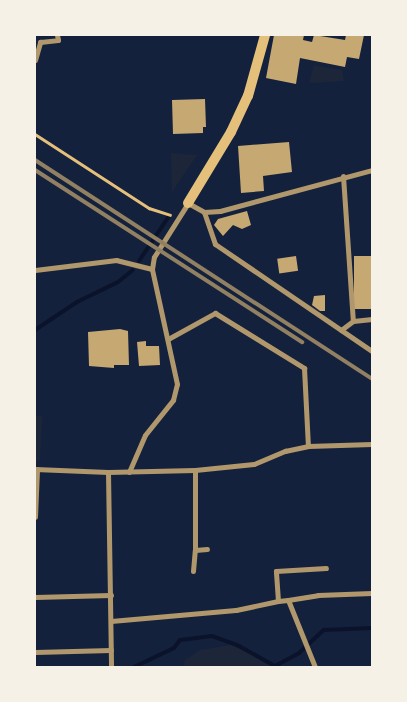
<!DOCTYPE html>
<html>
<head>
<meta charset="utf-8">
<style>
	body { margin:0 }
	#map { position:relative; width:407px; height:702px; overflow:hidden; background:#14213d; font-family:"IBM Plex Sans",sans-serif }
	div>[style] { position:absolute }
	.green>* { inset:0; background:#1d2539 }
	.stream>* { height:4px; margin:-2px; padding:0 2px; transform-origin:2px; border-radius:2px; background:#0b132b }
	.building>* { inset:0; background:#c6a872; transform-origin:0 0 }
	.path>* { height:2.5px; margin:-1.25px; padding:0 1.25px; transform-origin:1.25px; border-radius:1.25px; background:#e5c07b }
	.minor>* { height:5px; margin:-2.5px; padding:0 2.5px; transform-origin:2.5px; border-radius:2.5px; background:#b1986c }
	.secondary>* { height:10px; margin:-5px; padding:0 5px; transform-origin:5px; border-radius:5px; background:#e5c07b }
	.rail>* { height:4px; margin:-2px; padding:0 2px; transform-origin:2px; border-radius:2px; background:#918062 }
	span { translate:-50% -50%; white-space:nowrap; text-align:center; line-height:1.15; -webkit-text-stroke:5px #f6f1e7; paint-order:stroke }
	.frame { position:absolute; inset:0; border:36px solid #f6f1e7; pointer-events:none }
</style>
</head>
<body>
<div id="map">
	<div class="green">
		<i style="clip-path:polygon(314px 65px,342px 70px,344px 81px,309px 83px)"></i>
		<i style="clip-path:polygon(171px 153px,197px 155px,172px 192px)"></i>
		<i style="clip-path:polygon(35px 416px,42px 416px,40px 460px,35px 462px)"></i>
		<i style="clip-path:polygon(231px 645px,272px 663px,273px 667px,183px 667px,185px 660px,200px 650px)"></i>
	</div>
	<div class="stream">
		<i style="left:139px;top:261px;width:54px;rotate:-56.3deg"></i>
		<i style="left:35px;top:330px;width:50px;rotate:-33.7deg"></i>
		<i style="left:77px;top:302px;width:46px;rotate:-26deg"></i>
		<i style="left:118px;top:282px;width:19px;rotate:-39deg"></i>
		<i style="left:134px;top:667px;width:44px;rotate:-25.4deg"></i>
		<i style="left:174px;top:648px;width:10px;rotate:-53deg"></i>
		<i style="left:180px;top:640px;width:32px;rotate:-7deg"></i>
		<i style="left:212px;top:636px;width:29px;rotate:20deg"></i>
		<i style="left:239px;top:646px;width:41px;rotate:29.1deg"></i>
		<i style="left:275px;top:666px;width:27px;rotate:-28deg"></i>
		<i style="left:299px;top:653px;width:34px;rotate:-43deg"></i>
		<i style="left:324px;top:630px;width:48px;rotate:-2.4deg"></i>
	</div>
	<div class="building">
		<i style="clip-path:polygon(274px 35px,304px 35px,303px 40px,312px 42px,314px 35px,345px 40px,346px 35px,364px 35px,359px 59px,347px 57px,345px 67px,300px 58px,296px 84px,266px 78px)"></i>
		<i style="clip-path:polygon(205px 99px,206px 127px,203px 127px,203px 133px,173px 134px,172px 100px)"></i>
		<i style="clip-path:polygon(289px 142px,292px 172px,263px 176px,264px 191px,241px 193px,238px 146px)"></i>
		<i style="clip-path:polygon(247px 211px,251px 225px,242px 229px,233px 225px,223px 236px,214px 225px,218px 219px)"></i>
		<i style="left:296px;top:256px;width:15px;height:19px;rotate:82deg"></i>
		<i style="left:372px;top:256px;width:53px;height:18px;rotate:90deg"></i>
		<i style="clip-path:polygon(325px 295px,325px 311px,320px 311px,312px 305px,314px 296px)"></i>
		<i style="clip-path:polygon(120px 329px,128px 331px,129px 365px,114px 365px,114px 368px,89px 366px,88px 332px)"></i>
		<i style="clip-path:polygon(146px 341px,146px 346px,159px 346px,160px 365px,139px 366px,137px 342px)"></i>
	</div>
	<div class="path">
		<i style="left:35px;top:134px;width:136px;rotate:33deg"></i>
		<i style="left:149px;top:208px;width:22px;rotate:18deg"></i>
	</div>
	<div class="minor">
		<i style="left:35px;top:60px;width:19px;rotate:-74deg"></i>
		<i style="left:40px;top:42px;width:18px;rotate:-6deg"></i>
		<i style="left:58px;top:40px;width:5px;rotate:-101deg"></i>
		<i style="left:343px;top:176px;width:145px;rotate:86.1deg"></i>
		<i style="left:204px;top:212px;width:34px;rotate:71deg"></i>
		<i style="left:215px;top:244px;width:190px;rotate:34.3deg"></i>
		<i style="left:35px;top:270px;width:82px;rotate:-7deg"></i>
		<i style="left:116px;top:260px;width:37px;rotate:14deg"></i>
		<i style="left:341px;top:330px;width:15px;rotate:-37deg"></i>
		<i style="left:353px;top:321px;width:19px;rotate:-6deg"></i>
		<i style="left:168px;top:339px;width:54px;rotate:-29deg"></i>
		<i style="left:215px;top:313px;width:105px;rotate:31.7deg"></i>
		<i style="left:304px;top:368px;width:78px;rotate:87.1deg"></i>
		<i style="left:35px;top:469px;width:73px;rotate:2.4deg"></i>
		<i style="left:108px;top:472px;width:87px;rotate:-1.3deg"></i>
		<i style="left:195px;top:470px;width:59px;rotate:-5.8deg"></i>
		<i style="left:254px;top:464px;width:34px;rotate:-23deg"></i>
		<i style="left:285px;top:451px;width:24px;rotate:-12deg"></i>
		<i style="left:308px;top:446px;width:64px;rotate:-1.8deg"></i>
		<i style="left:195px;top:470px;width:80px;rotate:90deg"></i>
		<i style="left:195px;top:550px;width:12px;rotate:-5deg"></i>
		<i style="left:108px;top:472px;width:195px;rotate:89.1deg"></i>
		<i style="left:129px;top:472px;width:40px;rotate:-66.6deg"></i>
		<i style="left:145px;top:435px;width:45px;rotate:-51.3deg"></i>
		<i style="left:173px;top:400px;width:16px;rotate:-76deg"></i>
		<i style="left:177px;top:384px;width:118px;rotate:-102.3deg"></i>
		<i style="left:152px;top:269px;width:12px;rotate:-81deg"></i>
		<i style="left:154px;top:257px;width:64px;rotate:-57.8deg"></i>
		<i style="left:188px;top:203px;width:18px;rotate:29deg"></i>
		<i style="left:204px;top:212px;width:16px;rotate:-4deg"></i>
		<i style="left:220px;top:211px;width:157px;rotate:-15.1deg"></i>
		<i style="left:35px;top:517px;width:48px;rotate:-87.6deg"></i>
		<i style="left:193px;top:571px;width:21px;rotate:-85deg"></i>
		<i style="left:35px;top:597px;width:76px;rotate:-1.5deg"></i>
		<i style="left:288px;top:600px;width:30px;rotate:-9deg"></i>
		<i style="left:318px;top:595px;width:54px;rotate:-2.1deg"></i>
		<i style="left:111px;top:621px;width:125px;rotate:-5deg"></i>
		<i style="left:236px;top:610px;width:43px;rotate:-12.1deg"></i>
		<i style="left:35px;top:652px;width:76px;rotate:-1.5deg"></i>
		<i style="left:315px;top:667px;width:72px;rotate:-111.9deg"></i>
		<i style="left:288px;top:600px;width:10px;rotate:174deg"></i>
		<i style="left:278px;top:601px;width:30px;rotate:-94deg"></i>
		<i style="left:276px;top:571px;width:50px;rotate:-3.4deg"></i>
	</div>
	<div class="secondary">
		<i style="left:188px;top:203px;width:83px;rotate:-58.8deg"></i>
		<i style="left:231px;top:132px;width:40px;rotate:-65deg"></i>
		<i style="left:248px;top:96px;width:63px;rotate:-74.4deg"></i>
	</div>
	<div class="rail">
		<i style="left:35px;top:160px;width:402px;rotate:33deg"></i>
		<i style="left:35px;top:170px;width:318px;rotate:32.8deg"></i>
	</div>
	<div class="frame"></div>
</div>
</body>
</html>
